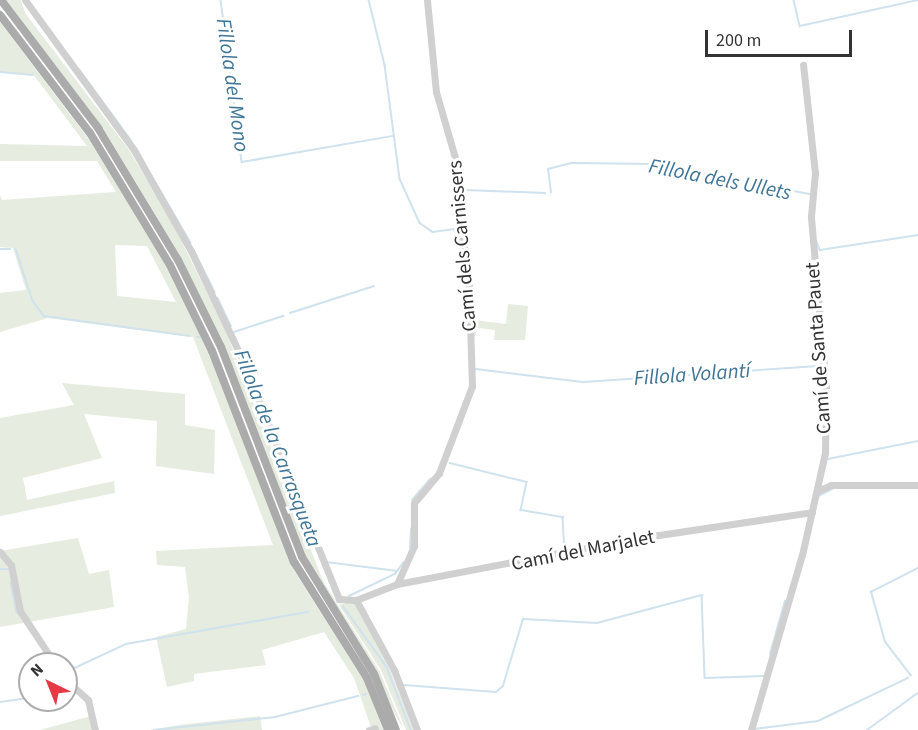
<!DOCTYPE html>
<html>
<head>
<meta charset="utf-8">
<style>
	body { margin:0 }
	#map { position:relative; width:918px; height:730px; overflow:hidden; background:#fff; font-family:"Source Sans 3",sans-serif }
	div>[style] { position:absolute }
	.green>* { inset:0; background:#e6ecdf }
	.stream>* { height:1.5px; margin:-0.75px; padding:0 0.75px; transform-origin:0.75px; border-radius:0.75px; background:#cfe2ee }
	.minor>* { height:7px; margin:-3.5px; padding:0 3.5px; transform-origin:3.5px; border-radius:3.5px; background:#d0d0d0 }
	.major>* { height:8px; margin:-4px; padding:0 4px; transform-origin:4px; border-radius:4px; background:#ababab }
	span { translate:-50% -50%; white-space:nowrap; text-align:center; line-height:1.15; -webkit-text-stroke:6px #fff; paint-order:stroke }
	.street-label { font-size:20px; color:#333 }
	.water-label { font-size:21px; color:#3f7597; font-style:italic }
	.north { position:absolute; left:18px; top:652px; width:60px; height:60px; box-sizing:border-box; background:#fff; border:2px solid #adadad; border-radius:50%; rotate:317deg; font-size:16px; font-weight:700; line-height:24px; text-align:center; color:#333 }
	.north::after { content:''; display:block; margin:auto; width:21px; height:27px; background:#e63946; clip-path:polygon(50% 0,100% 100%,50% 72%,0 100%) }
	.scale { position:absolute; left:705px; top:30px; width:147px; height:27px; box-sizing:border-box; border:3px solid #333; border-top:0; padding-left:8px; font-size:18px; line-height:21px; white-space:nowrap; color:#333; -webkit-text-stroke:4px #fff; paint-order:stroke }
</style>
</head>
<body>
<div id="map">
	<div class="green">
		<i style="clip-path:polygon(5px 0,21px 0,25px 13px,129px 150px,168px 214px,225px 329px,323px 581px,380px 672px,404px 730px,308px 561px,217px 332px,181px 257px,104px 130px)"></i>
		<i style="clip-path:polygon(evenodd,0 22px,90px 141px,172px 276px,215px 367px,293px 569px,365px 682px,383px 730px,372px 730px,354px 678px,324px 632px,262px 650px,266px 665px,194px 674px,194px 681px,167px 687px,156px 637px,186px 629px,189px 597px,185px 567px,157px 565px,156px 551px,273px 545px,193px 337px,48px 318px,0 332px,0 293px,26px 290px,13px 248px,0 247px,0 195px,2px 200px,116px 192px,97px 161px,0 161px,0 144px,87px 146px,33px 74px,0 72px,0 22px,115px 245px,147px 246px,176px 302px,117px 296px,115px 245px)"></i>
		<i style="clip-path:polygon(508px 304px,528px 306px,525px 340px,494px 340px,495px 330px,478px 328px,474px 338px,474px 320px,506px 324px)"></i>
		<i style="clip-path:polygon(62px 383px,185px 394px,185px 425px,215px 430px,214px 474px,156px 466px,157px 421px,84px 414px,102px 458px,23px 478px,27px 500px,114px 481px,115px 493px,0 516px,0 418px,74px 405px)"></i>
		<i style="clip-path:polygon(78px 538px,89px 574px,109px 570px,114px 607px,0 627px,0 551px)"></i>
		<i style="clip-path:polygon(353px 601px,390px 670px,414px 730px,406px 730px,381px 670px,339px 605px)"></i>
		<i style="clip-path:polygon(91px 716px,93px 730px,40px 730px)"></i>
		<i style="clip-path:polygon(260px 716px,262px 730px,150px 730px,179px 725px)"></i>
	</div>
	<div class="stream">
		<i style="left:221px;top:0;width:163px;rotate:82.6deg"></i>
		<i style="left:242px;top:162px;width:153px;rotate:-9.8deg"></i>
		<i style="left:369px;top:0;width:67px;rotate:76.2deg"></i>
		<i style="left:385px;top:65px;width:115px;rotate:82.5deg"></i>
		<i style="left:400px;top:179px;width:48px;rotate:65.6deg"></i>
		<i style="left:420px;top:223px;width:16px;rotate:35deg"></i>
		<i style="left:433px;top:232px;width:21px;rotate:-8deg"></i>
		<i style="left:454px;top:229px;width:13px;rotate:67deg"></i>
		<i style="left:794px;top:0;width:27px;rotate:77deg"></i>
		<i style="left:800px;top:26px;width:121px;rotate:-12.4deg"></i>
		<i style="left:79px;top:69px;width:88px;rotate:53.8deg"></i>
		<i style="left:0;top:72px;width:33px;rotate:5deg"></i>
		<i style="left:156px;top:183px;width:69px;rotate:59.7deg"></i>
		<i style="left:551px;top:193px;width:24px;rotate:-97deg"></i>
		<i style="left:548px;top:169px;width:25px;rotate:-14deg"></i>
		<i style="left:572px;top:163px;width:82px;rotate:0.7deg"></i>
		<i style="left:654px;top:164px;width:159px;rotate:10.9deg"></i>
		<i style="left:462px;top:218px;width:28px;rotate:-82deg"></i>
		<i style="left:466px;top:190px;width:79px;rotate:2.2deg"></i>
		<i style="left:817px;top:242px;width:9px;rotate:69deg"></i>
		<i style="left:820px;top:250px;width:99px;rotate:-8.7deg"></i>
		<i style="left:0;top:249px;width:10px"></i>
		<i style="left:16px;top:249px;width:55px;rotate:71.9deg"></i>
		<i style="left:33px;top:301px;width:19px;rotate:54deg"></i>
		<i style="left:44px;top:316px;width:147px;rotate:7.8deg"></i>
		<i style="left:194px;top:250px;width:47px;rotate:63.4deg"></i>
		<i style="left:218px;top:298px;width:31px;rotate:65deg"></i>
		<i style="left:290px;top:313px;width:88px;rotate:-17.8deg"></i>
		<i style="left:233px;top:332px;width:8px;rotate:67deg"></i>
		<i style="left:234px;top:332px;width:52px;rotate:-18.1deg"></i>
		<i style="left:197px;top:337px;width:2px"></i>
		<i style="left:476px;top:369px;width:109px;rotate:6.9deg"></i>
		<i style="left:584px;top:382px;width:238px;rotate:-3.9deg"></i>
		<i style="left:828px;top:459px;width:92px;rotate:-11.3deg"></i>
		<i style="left:450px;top:463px;width:79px;rotate:13.9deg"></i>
		<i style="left:527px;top:482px;width:29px;rotate:102deg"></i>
		<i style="left:521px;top:510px;width:43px;rotate:9.5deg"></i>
		<i style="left:563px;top:517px;width:33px;rotate:87deg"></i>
		<i style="left:819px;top:496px;width:17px;rotate:-28deg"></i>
		<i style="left:412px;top:500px;width:28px;rotate:-49deg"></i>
		<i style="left:410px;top:548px;width:19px;rotate:-87deg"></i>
		<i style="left:326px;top:562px;width:72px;rotate:7.2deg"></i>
		<i style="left:0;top:569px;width:8px"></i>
		<i style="left:11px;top:582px;width:31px;rotate:79deg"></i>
		<i style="left:349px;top:596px;width:51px;rotate:-25.6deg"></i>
		<i style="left:395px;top:574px;width:14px;rotate:-54deg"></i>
		<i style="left:343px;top:606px;width:75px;rotate:54.2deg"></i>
		<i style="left:387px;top:667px;width:67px;rotate:69.1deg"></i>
		<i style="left:770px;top:654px;width:55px;rotate:-74.2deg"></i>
		<i style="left:66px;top:672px;width:66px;rotate:-25deg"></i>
		<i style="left:126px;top:644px;width:185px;rotate:-10deg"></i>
		<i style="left:911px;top:676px;width:43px;rotate:-127.4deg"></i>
		<i style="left:885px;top:642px;width:52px;rotate:-105.6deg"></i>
		<i style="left:871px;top:592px;width:53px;rotate:-27.1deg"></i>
		<i style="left:404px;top:685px;width:92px;rotate:4.4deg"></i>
		<i style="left:496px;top:692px;width:9px;rotate:-41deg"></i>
		<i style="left:503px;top:686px;width:70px;rotate:-73.4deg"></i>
		<i style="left:523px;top:619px;width:74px;rotate:3.1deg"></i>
		<i style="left:597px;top:623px;width:109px;rotate:-14.9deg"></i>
		<i style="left:702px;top:595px;width:83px;rotate:87.9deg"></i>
		<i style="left:705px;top:678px;width:59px;rotate:-1.9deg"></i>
		<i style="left:363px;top:695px;width:3px;rotate:-18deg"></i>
		<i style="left:0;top:702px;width:30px;rotate:-8deg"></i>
		<i style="left:754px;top:729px;width:64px;rotate:-7.1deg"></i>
		<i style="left:818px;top:721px;width:100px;rotate:-25.5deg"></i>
		<i style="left:154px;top:730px;width:122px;rotate:-6.1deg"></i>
		<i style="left:275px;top:717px;width:86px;rotate:-14.2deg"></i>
		<i style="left:867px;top:730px;width:63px;rotate:-36deg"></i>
	</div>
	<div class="minor">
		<i style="left:25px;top:0;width:185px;rotate:54deg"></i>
		<i style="left:134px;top:150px;width:116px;rotate:60.6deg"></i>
		<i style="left:191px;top:251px;width:119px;rotate:64.7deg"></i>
		<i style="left:242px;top:359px;width:259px;rotate:68deg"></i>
		<i style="left:339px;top:599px;width:17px;rotate:3deg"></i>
		<i style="left:356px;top:600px;width:44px;rotate:-21.3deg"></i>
		<i style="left:397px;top:584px;width:239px;rotate:-10.8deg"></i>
		<i style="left:632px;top:539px;width:182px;rotate:-8.5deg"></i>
		<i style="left:817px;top:491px;width:15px;rotate:-23deg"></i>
		<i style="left:831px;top:485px;width:87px"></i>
		<i style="left:0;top:552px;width:17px;rotate:50deg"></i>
		<i style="left:11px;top:565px;width:47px;rotate:78.9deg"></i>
		<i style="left:20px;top:611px;width:64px;rotate:56.6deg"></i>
		<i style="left:397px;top:584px;width:42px;rotate:-65.9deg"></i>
		<i style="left:414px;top:546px;width:43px;rotate:-90deg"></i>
		<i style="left:414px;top:503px;width:39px;rotate:-50deg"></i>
		<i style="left:439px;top:473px;width:93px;rotate:-69.2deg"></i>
		<i style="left:472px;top:386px;width:126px;rotate:-91.8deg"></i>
		<i style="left:468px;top:260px;width:34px;rotate:-107deg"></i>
		<i style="left:458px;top:227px;width:52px;rotate:-87.8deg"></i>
		<i style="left:460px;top:175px;width:86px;rotate:-106.1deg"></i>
		<i style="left:436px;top:92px;width:92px;rotate:-95.6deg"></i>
		<i style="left:356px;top:600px;width:80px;rotate:61.5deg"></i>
		<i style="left:394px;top:670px;width:64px;rotate:69deg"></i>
		<i style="left:66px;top:680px;width:30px;rotate:42deg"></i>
		<i style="left:88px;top:700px;width:31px;rotate:77deg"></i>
		<i style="left:369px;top:730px;width:6px;rotate:-18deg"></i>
		<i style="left:751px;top:730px;width:182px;rotate:-73.8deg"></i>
		<i style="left:802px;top:555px;width:105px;rotate:-77.3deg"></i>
		<i style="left:825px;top:453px;width:64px;rotate:-89.1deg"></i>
		<i style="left:826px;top:389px;width:174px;rotate:-95deg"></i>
		<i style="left:811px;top:216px;width:43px;rotate:-84.7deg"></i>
		<i style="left:815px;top:173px;width:109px;rotate:-96.3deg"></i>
	</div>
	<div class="major">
		<i style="left:1px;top:0;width:161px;rotate:52.8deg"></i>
		<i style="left:98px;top:128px;width:154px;rotate:58.8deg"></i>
		<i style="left:178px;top:260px;width:97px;rotate:63.7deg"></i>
		<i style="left:221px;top:347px;width:225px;rotate:68.9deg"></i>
		<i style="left:302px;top:557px;width:137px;rotate:58.4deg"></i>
		<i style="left:374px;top:674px;width:60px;rotate:68.6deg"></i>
		<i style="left:0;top:15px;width:148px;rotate:52.7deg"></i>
		<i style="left:90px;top:133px;width:154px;rotate:58.8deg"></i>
		<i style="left:170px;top:265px;width:96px;rotate:64deg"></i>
		<i style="left:212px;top:351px;width:226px;rotate:68.8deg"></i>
		<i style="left:294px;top:562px;width:137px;rotate:57.8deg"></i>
		<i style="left:367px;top:678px;width:56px;rotate:68deg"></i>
	</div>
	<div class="street-label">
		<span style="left:463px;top:246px;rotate:-95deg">Camí dels Carnissers</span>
		<span style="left:819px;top:348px;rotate:-94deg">Camí de Santa Pauet</span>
		<span style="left:583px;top:551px;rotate:-11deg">Camí del Marjalet</span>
	</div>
	<div class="water-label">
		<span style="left:233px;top:85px;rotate:82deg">Fillola del Mono</span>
		<span style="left:720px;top:179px;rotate:11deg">Fillola dels Ullets</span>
		<span style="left:692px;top:374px;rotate:-4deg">Fillola Volantí</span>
		<span style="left:278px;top:448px;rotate:69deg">Fillola de la Carrasqueta</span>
	</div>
	<div class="north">N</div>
	<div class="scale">200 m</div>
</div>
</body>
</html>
